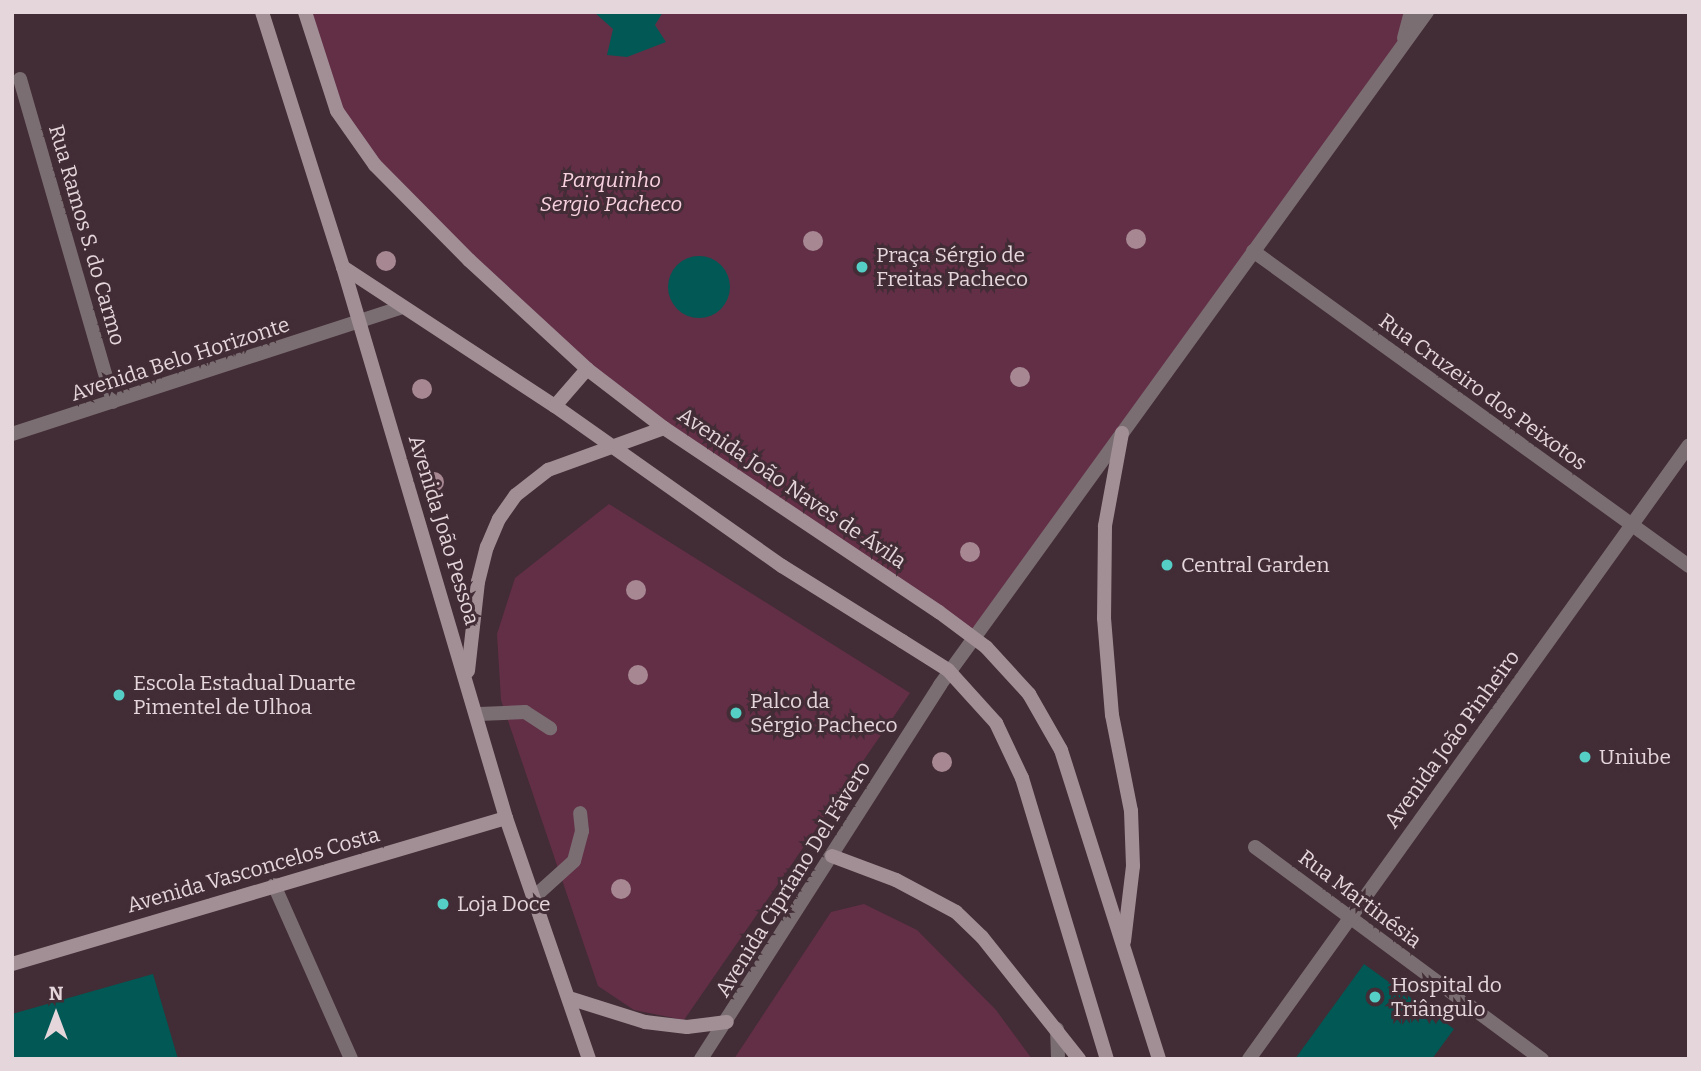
<!DOCTYPE html>
<html>
<head>
<meta charset="utf-8">
<style>
	body { margin:0 }
	#map { position:relative; width:1701px; height:1071px; overflow:hidden; background:#422c35; font-family:Bitter,serif }
	div>[style] { position:absolute }
	.green>* { inset:0; background:#632f46 }
	.building>* { inset:0; background:#025854 }
	.round { border-radius:50% }
	.lane>* { height:14px; margin:-7px; padding:0 7px; transform-origin:7px; border-radius:7px; background:#7a6e72 }
	.street>* { height:14px; margin:-7px; padding:0 7px; transform-origin:7px; border-radius:7px; background:#7a6e72 }
	.secondary>* { height:14px; margin:-7px; padding:0 7px; transform-origin:7px; border-radius:7px; background:#a28f96 }
	.secondary-bridge>* { height:14px; margin:-7px; padding:0 7px; transform-origin:7px; border-radius:7px; background:#a28f96 }
	.trees>* { width:20px; height:20px; margin:-10px; border-radius:50%; background:#a68792 }
	.dots>* { width:19px; height:19px; translate:-50% -50%; box-sizing:border-box; border:4px solid #422c35; border-radius:50% }
	span { translate:-50% -50%; white-space:nowrap; text-align:center; line-height:1.15; -webkit-text-stroke:6px #422c35; paint-order:stroke }
	.park-label { font-size:21px; color:#f8d1df; font-style:italic }
	.street-label { font-size:21px; color:#e4d6db }
	.poi-label { font-size:21px; color:#e4d6db }
	.left { translate:0 -50%; text-align:left }
	.frame { position:absolute; inset:0; border:14px solid #e4d6db; pointer-events:none }
	.north { position:absolute; left:21px; top:980px; width:70px; height:70px; -webkit-text-stroke:5px #422c35; paint-order:stroke; rotate:0deg; font-size:19px; font-weight:700; line-height:28px; text-align:center; color:#e4d6db }
	.north::after { content:''; display:block; margin:auto; width:24px; height:32px; background:#e4d6db; clip-path:polygon(50% 0,100% 100%,50% 72%,0 100%) }
</style>
</head>
<body>
<div id="map">
	<div class="green">
		<i style="clip-path:polygon(305px 12px,1411px 12px,1402px 46px,975px 638px,587px 369px,375px 165px,337px 111px)"></i>
		<i style="clip-path:polygon(609px 504px,910px 693px,684px 1020px,634px 1010px,598px 986px,501px 700px,497px 634px,515px 578px)"></i>
		<i style="clip-path:polygon(864px 904px,917px 930px,996px 1010px,1032px 1059px,734px 1059px,831px 912px)"></i>
	</div>
	<div class="building">
		<i style="clip-path:polygon(594px 12px,663px 12px,655px 25px,666px 42px,627px 57px,607px 55px,613px 29px)"></i>
		<i class="round" style="left:668px;top:256px;width:62px;height:62px"></i>
		<i style="clip-path:polygon(1364px 964px,1454px 1029px,1432px 1059px,1295px 1059px)"></i>
		<i style="clip-path:polygon(153px 974px,178px 1059px,12px 1059px,12px 1014px)"></i>
	</div>
	<div class="lane">
		<i style="left:479px;top:714px;width:46px;rotate:-2.5deg"></i>
		<i style="left:525px;top:712px;width:30px;rotate:33deg"></i>
		<i style="left:533px;top:898px;width:55px;rotate:-42.1deg"></i>
		<i style="left:574px;top:861px;width:31px;rotate:-75deg"></i>
		<i style="left:582px;top:831px;width:18px;rotate:-96deg"></i>
		<i style="left:1057px;top:1029px;width:30px;rotate:88deg"></i>
	</div>
	<div class="street">
		<i style="left:1404px;top:38px;width:27px;rotate:-75deg"></i>
		<i style="left:20px;top:79px;width:336px;rotate:73.9deg"></i>
		<i style="left:1253px;top:251px;width:538px;rotate:35.85deg"></i>
		<i style="left:12px;top:434px;width:408px;rotate:-18deg"></i>
		<i style="left:1255px;top:847px;width:357px;rotate:36.5deg"></i>
		<i style="left:274px;top:885px;width:190px;rotate:66.1deg"></i>
		<i style="left:701px;top:1059px;width:444px;rotate:-57.4deg"></i>
		<i style="left:940px;top:685px;width:831px;rotate:-54.11deg"></i>
		<i style="left:1249px;top:1059px;width:755px;rotate:-54.37deg"></i>
	</div>
	<div class="secondary">
		<i style="left:262px;top:12px;width:268px;rotate:72.4deg"></i>
		<i style="left:343px;top:267px;width:575px;rotate:73.52deg"></i>
		<i style="left:506px;top:818px;width:255px;rotate:71deg"></i>
		<i style="left:305px;top:12px;width:104px;rotate:72.1deg"></i>
		<i style="left:337px;top:111px;width:66px;rotate:54.9deg"></i>
		<i style="left:375px;top:165px;width:134px;rotate:45.3deg"></i>
		<i style="left:469px;top:260px;width:161px;rotate:42.7deg"></i>
		<i style="left:587px;top:369px;width:97px;rotate:37.5deg"></i>
		<i style="left:664px;top:428px;width:331px;rotate:33.8deg"></i>
		<i style="left:343px;top:267px;width:254px;rotate:33.3deg"></i>
		<i style="left:555px;top:406px;width:278px;rotate:35.2deg"></i>
		<i style="left:782px;top:566px;width:142px;rotate:32deg"></i>
		<i style="left:555px;top:406px;width:49px;rotate:-49.1deg"></i>
		<i style="left:1122px;top:433px;width:95px;rotate:100.4deg"></i>
		<i style="left:1105px;top:526px;width:92px;rotate:90.6deg"></i>
		<i style="left:1104px;top:618px;width:97px;rotate:85.3deg"></i>
		<i style="left:1112px;top:715px;width:98px;rotate:78.8deg"></i>
		<i style="left:1131px;top:811px;width:55px;rotate:87.9deg"></i>
		<i style="left:1133px;top:866px;width:76px;rotate:96.8deg"></i>
		<i style="left:468px;top:671px;width:90px;rotate:-83.6deg"></i>
		<i style="left:478px;top:582px;width:36px;rotate:-76deg"></i>
		<i style="left:487px;top:547px;width:30px;rotate:-67deg"></i>
		<i style="left:499px;top:519px;width:29px;rotate:-55deg"></i>
		<i style="left:516px;top:495px;width:41px;rotate:-38deg"></i>
		<i style="left:548px;top:470px;width:123px;rotate:-19.9deg"></i>
		<i style="left:1029px;top:694px;width:64px;rotate:60.3deg"></i>
		<i style="left:1061px;top:750px;width:324px;rotate:72.4deg"></i>
		<i style="left:996px;top:723px;width:61px;rotate:64.7deg"></i>
		<i style="left:1022px;top:778px;width:294px;rotate:73.2deg"></i>
		<i style="left:832px;top:856px;width:68px;rotate:20.6deg"></i>
		<i style="left:896px;top:880px;width:68px;rotate:28.1deg"></i>
		<i style="left:956px;top:912px;width:36px;rotate:44deg"></i>
		<i style="left:982px;top:937px;width:156px;rotate:51.5deg"></i>
		<i style="left:12px;top:964px;width:515px;rotate:-16.46deg"></i>
		<i style="left:572px;top:999px;width:77px;rotate:17.5deg"></i>
		<i style="left:645px;top:1022px;width:42px;rotate:6.8deg"></i>
		<i style="left:687px;top:1027px;width:40px;rotate:-7.1deg"></i>
	</div>
	<div class="secondary-bridge">
		<i style="left:939px;top:612px;width:59px;rotate:36.7deg"></i>
		<i style="left:986px;top:647px;width:64px;rotate:47.5deg"></i>
		<i style="left:902px;top:641px;width:54px;rotate:32.2deg"></i>
		<i style="left:948px;top:670px;width:72px;rotate:47.8deg"></i>
	</div>
	<div class="trees">
		<i style="left:1136px;top:239px"></i>
		<i style="left:813px;top:241px"></i>
		<i style="left:386px;top:261px"></i>
		<i style="left:1020px;top:377px"></i>
		<i style="left:422px;top:389px"></i>
		<i style="left:434px;top:482px"></i>
		<i style="left:970px;top:552px"></i>
		<i style="left:636px;top:590px"></i>
		<i style="left:638px;top:675px"></i>
		<i style="left:942px;top:762px"></i>
		<i style="left:621px;top:889px"></i>
	</div>
	<div class="dots">
		<i style="left:862px;top:267px;background:#55cec5"></i>
		<i style="left:1167px;top:565px;background:#55cec5"></i>
		<i style="left:119px;top:695px;background:#55cec5"></i>
		<i style="left:736px;top:713px;background:#55cec5"></i>
		<i style="left:1585px;top:757px;background:#55cec5"></i>
		<i style="left:443px;top:904px;background:#55cec5"></i>
		<i style="left:1375px;top:997px;background:#55cec5"></i>
	</div>
	<div class="park-label">
		<span style="left:611px;top:192px">Parquinho<br>Sergio Pacheco</span>
	</div>
	<div class="street-label">
		<span style="left:87px;top:235px;rotate:74deg">Rua Ramos S. do Carmo</span>
		<span style="left:180px;top:359px;rotate:-18deg">Avenida Belo Horizonte</span>
		<span style="left:1483px;top:392px;rotate:36deg">Rua Cruzeiro dos Peixotos</span>
		<span style="left:792px;top:488px;rotate:34deg">Avenida João Naves de Ávila</span>
		<span style="left:444px;top:530px;rotate:73deg">Avenida João Pessoa</span>
		<span style="left:1452px;top:739px;rotate:-54deg">Avenida João Pinheiro</span>
		<span style="left:253px;top:870px;rotate:-16deg">Avenida Vasconcelos Costa</span>
		<span style="left:793px;top:879px;rotate:-58deg">Avenida Cipríano Del Fávero</span>
		<span style="left:1360px;top:899px;rotate:37deg">Rua Martinésia</span>
	</div>
	<div class="poi-label">
		<span class="left" style="left:876px;top:267px">Praça Sérgio de<br>Freitas Pacheco</span>
		<span class="left" style="left:1181px;top:565px">Central Garden</span>
		<span class="left" style="left:133px;top:695px">Escola Estadual Duarte<br>Pimentel de Ulhoa</span>
		<span class="left" style="left:750px;top:713px">Palco da<br>Sérgio Pacheco</span>
		<span class="left" style="left:1599px;top:757px">Uniube</span>
		<span class="left" style="left:457px;top:904px">Loja Doce</span>
		<span class="left" style="left:1391px;top:997px">Hospital do<br>Triângulo</span>
	</div>
	<div class="frame"></div>
	<div class="north">N</div>
</div>
</body>
</html>
